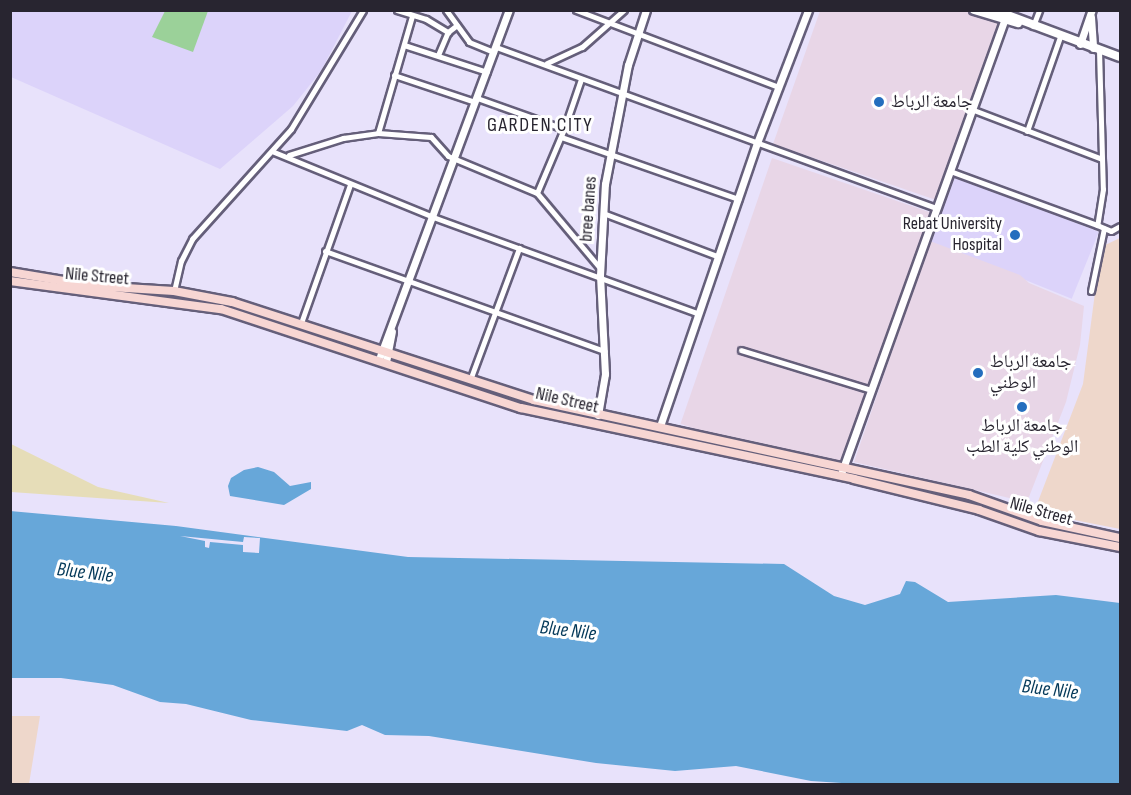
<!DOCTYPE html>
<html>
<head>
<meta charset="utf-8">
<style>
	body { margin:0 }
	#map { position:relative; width:1131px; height:795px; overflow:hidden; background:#e8e2fb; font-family:"Sofia Sans Condensed","Noto Naskh Arabic",sans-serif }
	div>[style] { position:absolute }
	.built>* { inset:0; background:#dcd3fa; transform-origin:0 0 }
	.industrial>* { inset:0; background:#eed7cb }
	.education>* { inset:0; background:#e8d6e7; transform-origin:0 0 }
	.green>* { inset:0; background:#9bd199 }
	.sand>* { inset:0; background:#e6ddb8 }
	.water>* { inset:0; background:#67a7d9 }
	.pier>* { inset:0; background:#e8e2fb }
	.roads { filter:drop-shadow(2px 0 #655f7a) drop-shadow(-2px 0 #655f7a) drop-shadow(0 2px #655f7a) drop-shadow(0 -2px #655f7a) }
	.minor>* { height:5px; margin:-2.5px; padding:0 2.5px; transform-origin:2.5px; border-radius:2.5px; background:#fff }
	.tertiary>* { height:7px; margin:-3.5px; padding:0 3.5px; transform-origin:3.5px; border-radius:3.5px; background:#fff }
	.secondary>* { height:8px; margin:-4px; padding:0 4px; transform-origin:4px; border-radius:4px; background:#fff }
	.primary>* { height:8px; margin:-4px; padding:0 4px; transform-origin:4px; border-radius:4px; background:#f7d6d3 }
	.dots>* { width:16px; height:16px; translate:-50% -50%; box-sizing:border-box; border:3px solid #fff; border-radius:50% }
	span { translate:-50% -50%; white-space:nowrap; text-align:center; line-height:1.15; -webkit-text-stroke:6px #fff; paint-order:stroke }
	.poi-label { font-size:18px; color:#282530 }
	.left { translate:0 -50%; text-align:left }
	.right { translate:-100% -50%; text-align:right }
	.street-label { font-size:18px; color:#282530 }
	.neighbourhood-label { font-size:20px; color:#282530; letter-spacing:1.5px }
	.water-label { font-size:20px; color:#043959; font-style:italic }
	.frame { position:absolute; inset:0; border:12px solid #282530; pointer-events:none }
</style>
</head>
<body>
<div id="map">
	<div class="built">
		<i style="clip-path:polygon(11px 11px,352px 11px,321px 71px,293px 106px,220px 169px,11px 77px)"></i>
		<i style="left:955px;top:174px;width:155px;height:72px;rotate:22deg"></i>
	</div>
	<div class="industrial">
		<i style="clip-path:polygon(1120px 238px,1120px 529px,1034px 512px,1083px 384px,1101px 247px)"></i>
		<i style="clip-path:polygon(10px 716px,40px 716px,29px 784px,11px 784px)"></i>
	</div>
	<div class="education">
		<i style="clip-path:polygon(820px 11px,967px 11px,1000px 23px,936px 200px,773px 144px)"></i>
		<i style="left:772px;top:158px;width:167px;height:281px;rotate:19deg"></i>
		<i style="clip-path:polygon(930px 241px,1020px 275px,1029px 283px,1084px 306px,1080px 345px,1066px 402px,1027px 502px,854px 462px)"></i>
	</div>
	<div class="green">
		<i style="clip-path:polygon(165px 11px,208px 11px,193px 52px,152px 37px)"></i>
	</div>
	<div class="sand">
		<i style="clip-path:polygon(11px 444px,98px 487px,169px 503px,11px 492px)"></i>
	</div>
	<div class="water">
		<i style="clip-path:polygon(258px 467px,274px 472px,290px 486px,311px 482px,311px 489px,284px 505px,230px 496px,228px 486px,231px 478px,244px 470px)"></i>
		<i style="clip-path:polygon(10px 511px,176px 526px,408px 557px,784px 564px,834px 596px,865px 605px,900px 594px,906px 581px,915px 582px,948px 602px,1056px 595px,1120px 603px,1120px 784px,857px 784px,811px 781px,736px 766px,675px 771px,596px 763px,429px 736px,385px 735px,362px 725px,347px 731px,251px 720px,186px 704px,160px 702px,113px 685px,61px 678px,11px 678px)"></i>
	</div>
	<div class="pier">
		<i style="clip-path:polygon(180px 536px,243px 542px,244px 537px,260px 538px,259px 553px,243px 552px,243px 545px,210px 542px,209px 548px,205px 547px,205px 541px)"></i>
	</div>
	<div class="roads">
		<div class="minor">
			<i style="left:397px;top:10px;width:30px;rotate:17deg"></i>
			<i style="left:426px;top:19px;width:26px;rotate:31deg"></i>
			<i style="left:446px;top:10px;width:39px;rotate:54deg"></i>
			<i style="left:469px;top:42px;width:27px;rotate:22deg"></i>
			<i style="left:576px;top:10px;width:217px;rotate:20.8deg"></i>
			<i style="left:1033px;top:26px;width:17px;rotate:-69deg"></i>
			<i style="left:404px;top:45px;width:87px;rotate:18deg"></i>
			<i style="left:496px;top:47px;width:469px;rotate:20.1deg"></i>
			<i style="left:1099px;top:50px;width:139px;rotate:88.4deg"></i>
			<i style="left:1103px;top:189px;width:36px;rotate:99deg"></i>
			<i style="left:1097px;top:225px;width:15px;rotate:23deg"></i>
			<i style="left:1111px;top:231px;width:10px;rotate:-29deg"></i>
			<i style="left:438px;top:55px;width:25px;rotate:-67deg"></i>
			<i style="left:448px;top:32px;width:11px;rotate:-38deg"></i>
			<i style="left:547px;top:63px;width:38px;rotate:-25deg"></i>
			<i style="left:582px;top:47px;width:56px;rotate:-41.4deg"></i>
			<i style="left:394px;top:75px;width:85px;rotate:18.4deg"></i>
			<i style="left:477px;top:98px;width:92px;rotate:19.6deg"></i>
			<i style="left:564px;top:129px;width:53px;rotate:-71.2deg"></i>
			<i style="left:971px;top:109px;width:140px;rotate:20.9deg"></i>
			<i style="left:564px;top:129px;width:69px;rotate:112.9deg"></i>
			<i style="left:537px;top:193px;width:98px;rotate:50deg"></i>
			<i style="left:1027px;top:131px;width:100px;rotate:-70.7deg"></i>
			<i style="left:378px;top:133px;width:122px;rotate:-73.8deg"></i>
			<i style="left:561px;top:137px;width:188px;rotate:19.3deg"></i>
			<i style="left:274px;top:152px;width:172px;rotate:22.2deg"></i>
			<i style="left:433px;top:217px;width:281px;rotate:20deg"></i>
			<i style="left:289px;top:155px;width:57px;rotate:-17.5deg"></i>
			<i style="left:343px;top:138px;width:35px;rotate:-8deg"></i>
			<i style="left:378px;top:133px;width:53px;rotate:4.3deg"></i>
			<i style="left:431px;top:137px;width:25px;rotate:48deg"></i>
			<i style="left:448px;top:156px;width:96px;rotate:22.6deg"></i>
			<i style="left:950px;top:171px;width:157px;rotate:20.2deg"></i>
			<i style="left:603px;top:213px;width:122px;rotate:20.7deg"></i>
			<i style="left:325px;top:251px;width:297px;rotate:19.7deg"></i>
			<i style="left:174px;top:291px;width:31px;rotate:-77deg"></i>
			<i style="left:181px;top:261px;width:25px;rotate:-63deg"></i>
			<i style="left:192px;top:239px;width:148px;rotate:-48deg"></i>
			<i style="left:291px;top:129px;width:139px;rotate:-58.8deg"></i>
			<i style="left:1091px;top:291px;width:64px;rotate:-78.3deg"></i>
			<i style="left:301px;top:323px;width:146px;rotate:-70.5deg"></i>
			<i style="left:741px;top:350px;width:136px;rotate:17.1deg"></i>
			<i style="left:470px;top:380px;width:141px;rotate:-69.6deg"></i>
		</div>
		<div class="tertiary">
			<i style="left:1091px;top:17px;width:31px;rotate:86deg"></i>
			<i style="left:1080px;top:44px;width:36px;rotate:-71deg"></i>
			<i style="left:379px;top:359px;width:372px;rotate:-69.6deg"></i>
			<i style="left:386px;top:362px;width:31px;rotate:-79deg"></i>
			<i style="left:598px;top:415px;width:42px;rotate:-80.3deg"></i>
			<i style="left:605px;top:374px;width:99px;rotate:-92.9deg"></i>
			<i style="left:600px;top:275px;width:91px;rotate:-86.9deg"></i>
			<i style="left:605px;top:184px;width:121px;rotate:-79.1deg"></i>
			<i style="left:628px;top:65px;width:58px;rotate:-71.9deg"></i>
			<i style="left:660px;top:426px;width:299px;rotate:-71.1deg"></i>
			<i style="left:757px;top:143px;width:142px;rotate:-69deg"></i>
			<i style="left:842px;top:471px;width:484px;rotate:-70.2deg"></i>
		</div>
		<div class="secondary">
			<i style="left:974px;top:10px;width:46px;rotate:16.5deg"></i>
			<i style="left:994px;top:10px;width:134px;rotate:20.5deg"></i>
		</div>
		<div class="primary">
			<i style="left:10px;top:272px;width:85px;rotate:9.5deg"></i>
			<i style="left:94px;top:286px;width:80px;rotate:3.6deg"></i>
			<i style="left:174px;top:291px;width:59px;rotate:10.7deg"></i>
			<i style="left:232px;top:302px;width:318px;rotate:18deg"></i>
			<i style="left:534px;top:400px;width:445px;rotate:12.3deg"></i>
			<i style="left:969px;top:495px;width:77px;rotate:19.6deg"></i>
			<i style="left:1042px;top:521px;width:80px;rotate:12.3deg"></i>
			<i style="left:10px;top:281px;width:213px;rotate:7.6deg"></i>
			<i style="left:221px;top:309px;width:316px;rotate:18.3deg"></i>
			<i style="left:521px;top:408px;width:340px;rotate:12deg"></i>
			<i style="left:854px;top:479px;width:129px;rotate:13.9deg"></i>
			<i style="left:979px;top:510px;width:64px;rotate:19.3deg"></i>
			<i style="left:1039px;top:531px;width:83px;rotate:11.2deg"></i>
		</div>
	</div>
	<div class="dots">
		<i style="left:879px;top:102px;background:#246ebe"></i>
		<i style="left:1015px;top:235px;background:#246ebe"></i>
		<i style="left:978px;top:373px;background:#246ebe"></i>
		<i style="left:1022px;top:407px;background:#246ebe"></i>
	</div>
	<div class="poi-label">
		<span class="left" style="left:891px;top:102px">جامعة الرباط</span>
		<span class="right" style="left:1002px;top:235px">Rebat University<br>Hospital</span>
		<span class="left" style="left:990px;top:373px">جامعة الرباط<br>الوطني</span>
		<span style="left:1022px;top:437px">جامعة الرباط<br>الوطني كلية الطب</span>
	</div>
	<div class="street-label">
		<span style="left:589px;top:209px;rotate:-86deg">bree banes</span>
		<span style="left:97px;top:277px;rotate:5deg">Nile Street</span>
		<span style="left:567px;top:401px;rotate:13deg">Nile Street</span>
		<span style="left:1041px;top:512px;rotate:16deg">Nile Street</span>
	</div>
	<div class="neighbourhood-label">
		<span style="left:540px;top:125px">GARDEN CITY</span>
	</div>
	<div class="water-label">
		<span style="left:85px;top:573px;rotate:7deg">Blue Nile</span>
		<span style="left:568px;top:631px;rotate:7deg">Blue Nile</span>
		<span style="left:1050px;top:690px;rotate:7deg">Blue Nile</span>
	</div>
	<div class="frame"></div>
</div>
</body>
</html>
